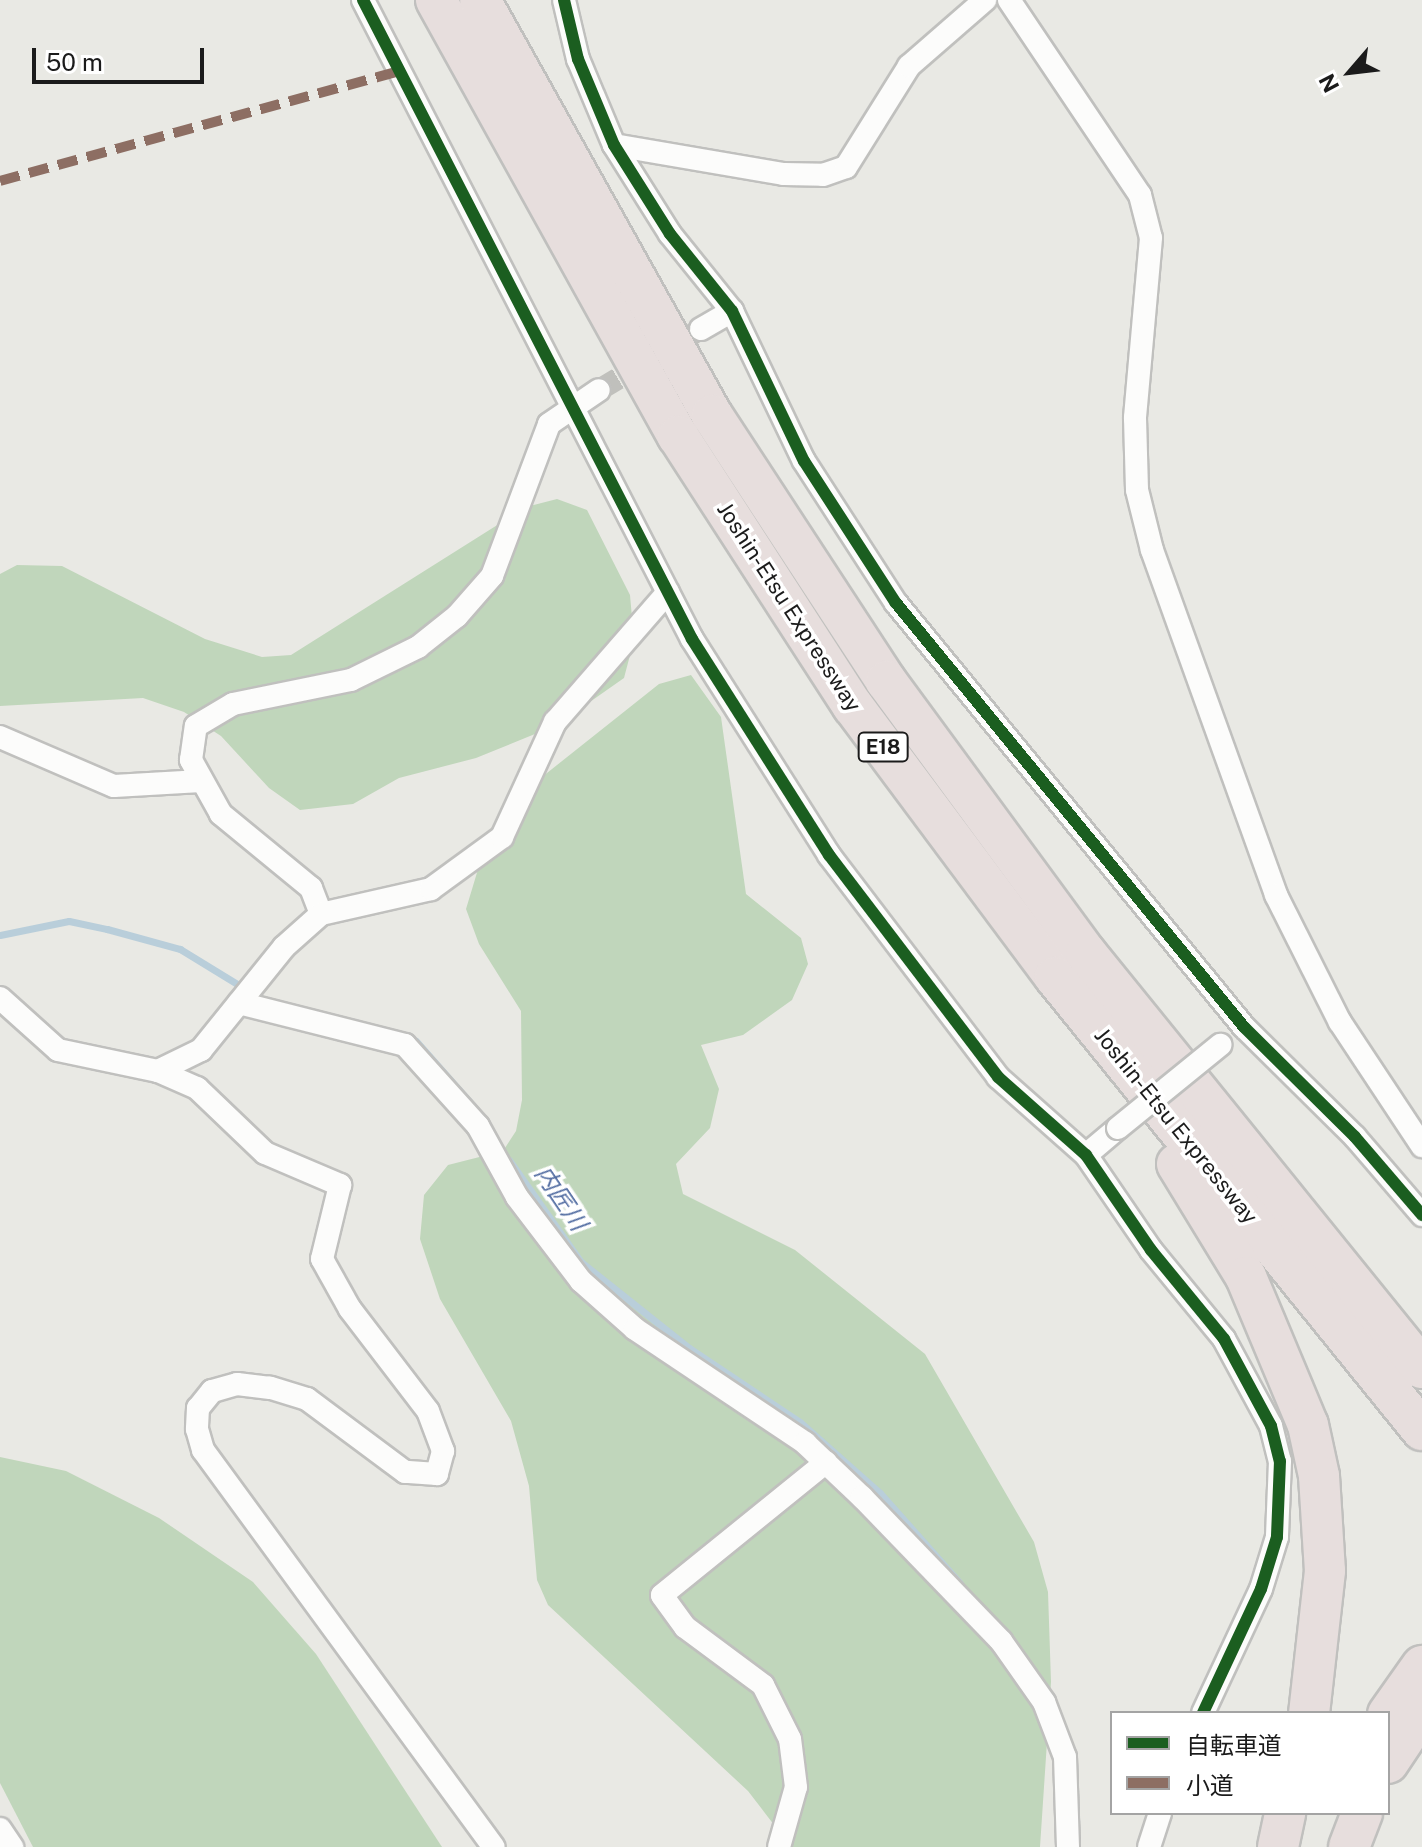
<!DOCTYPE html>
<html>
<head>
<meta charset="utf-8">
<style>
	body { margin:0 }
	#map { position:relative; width:1422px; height:1847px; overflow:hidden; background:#e9e9e4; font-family:"Public Sans","Noto Sans JP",sans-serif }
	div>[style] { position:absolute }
	.forest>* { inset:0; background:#c0d6bb }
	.stream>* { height:7px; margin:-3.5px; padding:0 3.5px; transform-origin:3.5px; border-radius:3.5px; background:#b9ceda }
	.street-tunnel>* { height:22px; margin-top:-11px; transform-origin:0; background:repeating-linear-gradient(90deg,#c0c0bc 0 22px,transparent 0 33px) }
	.roads { filter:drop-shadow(2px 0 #c0c0be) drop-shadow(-2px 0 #c0c0be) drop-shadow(0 2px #c0c0be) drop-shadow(0 -2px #c0c0be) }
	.street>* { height:22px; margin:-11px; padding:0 11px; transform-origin:11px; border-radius:11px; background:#fcfcfb }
	.highway>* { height:40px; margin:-20px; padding:0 20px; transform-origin:20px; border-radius:20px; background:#e7dedd }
	.bridges { filter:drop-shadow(2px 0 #c0c0be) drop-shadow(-2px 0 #c0c0be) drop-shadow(0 2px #c0c0be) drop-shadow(0 -2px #c0c0be) }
	.street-bridge>* { height:22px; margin:-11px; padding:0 11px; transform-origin:11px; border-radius:11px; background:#fcfcfb }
	.quiet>* { height:10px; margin-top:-5px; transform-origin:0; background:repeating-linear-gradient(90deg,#8d6e63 0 20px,transparent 0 30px) }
	.cycleway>* { height:12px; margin:-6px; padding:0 6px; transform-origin:6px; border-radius:6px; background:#1b5e20 }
	span { translate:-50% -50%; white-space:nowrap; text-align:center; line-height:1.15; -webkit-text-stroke:7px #fff; paint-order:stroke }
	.shield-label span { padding:2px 6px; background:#fff; border:2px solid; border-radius:6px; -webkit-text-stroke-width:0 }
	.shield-label { font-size:20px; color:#1b1b1b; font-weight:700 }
	.street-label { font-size:22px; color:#1b1b1b }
	.water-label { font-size:24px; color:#516ca1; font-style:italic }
	.legend { position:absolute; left:1110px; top:1711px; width:280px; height:104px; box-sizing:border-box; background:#fff; border:2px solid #a4a4a4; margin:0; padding:10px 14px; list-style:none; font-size:24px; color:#1b1b1b }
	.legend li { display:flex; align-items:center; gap:16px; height:40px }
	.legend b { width:40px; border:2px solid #a4a4a4 }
	.north { position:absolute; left:1310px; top:32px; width:80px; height:80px; -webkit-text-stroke:6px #fff; paint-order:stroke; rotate:242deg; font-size:22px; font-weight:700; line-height:32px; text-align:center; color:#1b1b1b }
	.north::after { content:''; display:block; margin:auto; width:28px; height:36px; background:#1b1b1b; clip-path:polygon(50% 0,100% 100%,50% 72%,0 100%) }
	.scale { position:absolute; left:32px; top:48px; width:172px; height:36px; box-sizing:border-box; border:4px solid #1b1b1b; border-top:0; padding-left:10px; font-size:24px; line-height:28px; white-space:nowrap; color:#1b1b1b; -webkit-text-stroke:6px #fff; paint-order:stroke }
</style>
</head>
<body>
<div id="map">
	<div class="forest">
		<i style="clip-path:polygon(557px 499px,587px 510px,630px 595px,634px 640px,624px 678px,557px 725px,476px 758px,399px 778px,353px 804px,300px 810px,269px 788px,221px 736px,184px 712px,143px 698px,0 706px,0 574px,17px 565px,62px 566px,205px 639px,262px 657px,291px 655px,526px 507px)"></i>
		<i style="clip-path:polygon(691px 675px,721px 717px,746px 894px,801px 938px,808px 964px,792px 1000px,743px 1035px,701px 1045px,719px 1089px,710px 1128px,676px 1164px,683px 1194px,795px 1250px,925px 1354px,1034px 1542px,1048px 1592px,1051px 1682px,1040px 1847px,791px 1847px,748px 1791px,548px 1605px,537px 1580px,529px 1486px,511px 1421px,440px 1299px,420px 1239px,424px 1195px,448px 1165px,503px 1151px,516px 1131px,522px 1100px,521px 1011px,479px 944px,466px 909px,489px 833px,513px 800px,659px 684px)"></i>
		<i style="clip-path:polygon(0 1457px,66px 1471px,159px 1518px,253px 1582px,316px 1654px,442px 1847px,33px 1847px,0 1783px)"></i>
	</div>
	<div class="stream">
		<i style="left:0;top:935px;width:70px;rotate:-11.5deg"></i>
		<i style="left:69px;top:921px;width:39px;rotate:12deg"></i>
		<i style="left:107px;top:929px;width:76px;rotate:15.3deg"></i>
		<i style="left:180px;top:949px;width:79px;rotate:31.5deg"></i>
		<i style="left:416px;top:1041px;width:91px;rotate:48.6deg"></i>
		<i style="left:509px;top:1160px;width:125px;rotate:54.8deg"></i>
		<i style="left:581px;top:1262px;width:138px;rotate:38.5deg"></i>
		<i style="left:689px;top:1348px;width:133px;rotate:33.7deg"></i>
		<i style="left:800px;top:1422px;width:107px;rotate:41.6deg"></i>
		<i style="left:880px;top:1493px;width:120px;rotate:48.4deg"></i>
	</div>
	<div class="street-tunnel">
		<i style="left:599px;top:390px;width:119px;rotate:-30.9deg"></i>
	</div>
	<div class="roads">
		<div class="street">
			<i style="left:363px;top:0;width:719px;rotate:62.76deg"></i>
			<i style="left:692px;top:639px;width:256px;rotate:57.6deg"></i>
			<i style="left:829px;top:855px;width:279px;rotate:52.7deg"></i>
			<i style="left:998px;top:1077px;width:118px;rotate:41.6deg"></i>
			<i style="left:1086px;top:1155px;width:115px;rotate:55.6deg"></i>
			<i style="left:1151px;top:1250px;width:115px;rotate:50.6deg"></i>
			<i style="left:1224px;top:1339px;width:99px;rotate:61.6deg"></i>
			<i style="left:1271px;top:1426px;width:36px;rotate:76deg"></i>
			<i style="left:1280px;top:1461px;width:76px;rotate:92.3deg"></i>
			<i style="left:1277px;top:1537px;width:54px;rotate:107.1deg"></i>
			<i style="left:1261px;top:1589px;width:137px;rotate:115.1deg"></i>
			<i style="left:564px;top:0;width:61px;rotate:76.7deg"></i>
			<i style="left:578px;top:59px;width:93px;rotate:67.3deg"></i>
			<i style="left:614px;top:145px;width:105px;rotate:57.8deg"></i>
			<i style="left:670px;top:234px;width:99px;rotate:51.2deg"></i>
			<i style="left:732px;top:311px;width:166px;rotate:64.4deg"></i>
			<i style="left:804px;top:461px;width:169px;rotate:57.1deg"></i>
			<i style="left:896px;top:603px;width:549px;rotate:50.62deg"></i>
			<i style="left:1244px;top:1027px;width:156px;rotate:44.7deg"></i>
			<i style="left:1355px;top:1137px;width:103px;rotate:49.3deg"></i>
			<i style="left:1009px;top:0;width:235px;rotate:56.1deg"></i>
			<i style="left:1140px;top:195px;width:44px;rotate:75.7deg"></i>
			<i style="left:1151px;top:238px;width:181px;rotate:95.1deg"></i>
			<i style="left:1135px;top:418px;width:72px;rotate:88.4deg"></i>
			<i style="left:1137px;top:490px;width:62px;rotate:76deg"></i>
			<i style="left:1152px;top:550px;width:367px;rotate:70.2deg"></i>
			<i style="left:1276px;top:895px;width:142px;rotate:63.3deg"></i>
			<i style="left:1340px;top:1022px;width:149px;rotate:56.5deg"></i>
			<i style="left:614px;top:145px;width:172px;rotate:9.7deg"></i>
			<i style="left:784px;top:174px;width:39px;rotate:1deg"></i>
			<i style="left:823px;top:175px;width:24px;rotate:-19deg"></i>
			<i style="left:846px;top:167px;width:119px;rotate:-58deg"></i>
			<i style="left:909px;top:66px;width:101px;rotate:-41deg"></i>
			<i style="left:701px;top:329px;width:36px;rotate:-30deg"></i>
			<i style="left:0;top:737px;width:124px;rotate:23.3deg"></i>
			<i style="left:114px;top:786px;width:87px;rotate:-3.3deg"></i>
			<i style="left:321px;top:914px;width:28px;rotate:-111deg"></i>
			<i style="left:311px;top:888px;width:117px;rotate:-140.6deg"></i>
			<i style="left:221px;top:814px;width:62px;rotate:-119.1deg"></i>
			<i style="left:191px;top:760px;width:34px;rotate:-82deg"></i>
			<i style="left:196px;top:726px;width:43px;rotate:-30.7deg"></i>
			<i style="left:233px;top:704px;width:120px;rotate:-11.5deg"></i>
			<i style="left:351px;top:680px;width:75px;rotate:-26.2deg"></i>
			<i style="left:418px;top:647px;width:50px;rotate:-38.5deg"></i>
			<i style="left:457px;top:616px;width:53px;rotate:-48.8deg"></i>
			<i style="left:492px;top:576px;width:162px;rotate:-69.4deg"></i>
			<i style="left:549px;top:424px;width:60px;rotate:-34.2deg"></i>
			<i style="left:0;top:998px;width:78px;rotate:41.9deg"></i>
			<i style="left:58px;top:1050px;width:102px;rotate:11.9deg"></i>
			<i style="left:158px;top:1071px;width:48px;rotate:-26deg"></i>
			<i style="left:201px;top:1050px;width:132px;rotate:-51.1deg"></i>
			<i style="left:284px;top:947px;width:50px;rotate:-41.7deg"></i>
			<i style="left:321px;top:914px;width:113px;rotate:-12.8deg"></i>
			<i style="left:431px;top:889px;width:88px;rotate:-36.2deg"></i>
			<i style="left:502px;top:837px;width:127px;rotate:-65.3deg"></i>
			<i style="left:555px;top:722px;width:172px;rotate:-49deg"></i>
			<i style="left:239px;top:1003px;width:171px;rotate:14.2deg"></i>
			<i style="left:405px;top:1045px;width:109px;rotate:48deg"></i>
			<i style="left:478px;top:1126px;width:81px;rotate:61.2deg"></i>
			<i style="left:517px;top:1197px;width:106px;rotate:52.7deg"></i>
			<i style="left:581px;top:1281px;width:72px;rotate:41.6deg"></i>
			<i style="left:635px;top:1329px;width:205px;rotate:33.8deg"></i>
			<i style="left:805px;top:1443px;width:79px;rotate:43.5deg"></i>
			<i style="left:862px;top:1497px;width:200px;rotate:46deg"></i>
			<i style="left:1001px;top:1641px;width:75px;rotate:54.8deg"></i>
			<i style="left:1044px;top:1702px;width:59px;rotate:69.1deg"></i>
			<i style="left:1065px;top:1757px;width:90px;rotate:88.1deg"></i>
			<i style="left:158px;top:1071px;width:43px;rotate:23.6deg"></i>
			<i style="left:197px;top:1088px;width:94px;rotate:43.7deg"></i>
			<i style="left:265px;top:1153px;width:82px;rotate:23.1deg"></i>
			<i style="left:340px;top:1185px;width:76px;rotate:103.7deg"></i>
			<i style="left:322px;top:1259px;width:57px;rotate:60.8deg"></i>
			<i style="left:350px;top:1309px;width:128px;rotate:52.6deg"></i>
			<i style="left:428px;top:1411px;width:43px;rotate:69.4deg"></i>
			<i style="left:443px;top:1451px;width:24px;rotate:105deg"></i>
			<i style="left:437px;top:1474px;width:32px;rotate:-176deg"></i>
			<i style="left:405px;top:1472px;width:122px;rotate:-143.3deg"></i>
			<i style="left:307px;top:1399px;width:39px;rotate:-163deg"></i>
			<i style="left:270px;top:1388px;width:33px;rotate:-173deg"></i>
			<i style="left:237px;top:1384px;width:26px;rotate:164deg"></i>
			<i style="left:212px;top:1391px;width:22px;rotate:129deg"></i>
			<i style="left:198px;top:1408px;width:21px;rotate:93deg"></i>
			<i style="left:197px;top:1429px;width:22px;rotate:74deg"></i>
			<i style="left:203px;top:1450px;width:492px;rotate:53.8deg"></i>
			<i style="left:1086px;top:1155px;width:42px;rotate:-40.2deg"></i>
			<i style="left:0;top:1829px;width:22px;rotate:56deg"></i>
			<i style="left:779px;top:1847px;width:62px;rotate:-74.2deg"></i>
			<i style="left:796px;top:1787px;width:48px;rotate:-97.1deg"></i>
			<i style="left:790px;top:1739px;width:60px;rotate:-116.6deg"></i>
			<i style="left:763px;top:1685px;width:97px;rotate:-143.4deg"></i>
			<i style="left:685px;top:1627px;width:39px;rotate:-126deg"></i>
			<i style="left:662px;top:1595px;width:211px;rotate:-39deg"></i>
			<i style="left:1149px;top:1847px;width:36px;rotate:-72deg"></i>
		</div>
		<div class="highway">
			<i style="left:436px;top:0;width:499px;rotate:61deg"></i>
			<i style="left:678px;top:436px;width:322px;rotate:57.1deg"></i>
			<i style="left:853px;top:706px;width:338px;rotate:53.3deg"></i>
			<i style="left:1055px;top:977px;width:583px;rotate:50.99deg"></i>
			<i style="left:480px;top:0;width:475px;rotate:60.8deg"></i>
			<i style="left:712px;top:415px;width:318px;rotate:56.8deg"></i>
			<i style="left:886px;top:681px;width:338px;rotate:53.7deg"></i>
			<i style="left:1086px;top:953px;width:534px;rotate:51.01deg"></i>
			<i style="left:1177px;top:1164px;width:132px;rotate:58.6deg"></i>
			<i style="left:1246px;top:1277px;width:160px;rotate:67.3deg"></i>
			<i style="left:1308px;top:1425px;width:52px;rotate:77.8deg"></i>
			<i style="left:1319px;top:1476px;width:95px;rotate:86.4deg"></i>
			<i style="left:1325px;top:1571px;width:143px;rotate:96.4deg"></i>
			<i style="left:1388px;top:1714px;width:59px;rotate:-54.7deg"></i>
			<i style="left:1388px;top:1763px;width:61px;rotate:-56.3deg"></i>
			<i style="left:1278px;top:1847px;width:35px;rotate:-78deg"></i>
			<i style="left:1349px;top:1847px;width:36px;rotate:-69deg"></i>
		</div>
	</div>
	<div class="bridges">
		<div class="street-bridge">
			<i style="left:1118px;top:1128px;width:132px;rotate:-39.1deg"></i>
		</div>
	</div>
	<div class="quiet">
		<i style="left:0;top:181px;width:414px;rotate:-15.4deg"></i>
	</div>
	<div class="cycleway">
		<i style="left:363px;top:0;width:719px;rotate:62.76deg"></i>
		<i style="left:692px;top:639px;width:256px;rotate:57.6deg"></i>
		<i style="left:829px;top:855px;width:279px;rotate:52.7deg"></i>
		<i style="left:998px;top:1077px;width:118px;rotate:41.6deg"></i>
		<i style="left:1086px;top:1155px;width:115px;rotate:55.6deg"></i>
		<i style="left:1151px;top:1250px;width:115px;rotate:50.6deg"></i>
		<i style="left:1224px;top:1339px;width:99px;rotate:61.6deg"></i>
		<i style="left:1271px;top:1426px;width:36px;rotate:76deg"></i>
		<i style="left:1280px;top:1461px;width:76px;rotate:92.3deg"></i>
		<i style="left:1277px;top:1537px;width:54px;rotate:107.1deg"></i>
		<i style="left:1261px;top:1589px;width:137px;rotate:115.1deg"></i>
		<i style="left:564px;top:0;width:61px;rotate:76.7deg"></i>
		<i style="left:578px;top:59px;width:93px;rotate:67.3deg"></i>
		<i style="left:614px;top:145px;width:105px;rotate:57.8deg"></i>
		<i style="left:670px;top:234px;width:99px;rotate:51.2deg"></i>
		<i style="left:732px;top:311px;width:166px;rotate:64.4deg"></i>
		<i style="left:804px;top:461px;width:169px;rotate:57.1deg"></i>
		<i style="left:896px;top:603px;width:549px;rotate:50.62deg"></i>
		<i style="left:1244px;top:1027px;width:156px;rotate:44.7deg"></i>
		<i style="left:1355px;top:1137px;width:103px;rotate:49.3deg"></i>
	</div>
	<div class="shield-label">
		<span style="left:883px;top:747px">E18</span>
	</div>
	<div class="street-label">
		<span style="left:789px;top:607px;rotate:57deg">Joshin-Etsu Expressway</span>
		<span style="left:1176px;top:1126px;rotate:51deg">Joshin-Etsu Expressway</span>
	</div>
	<div class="water-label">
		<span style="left:561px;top:1198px;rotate:56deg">内匠川</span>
	</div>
	<ul class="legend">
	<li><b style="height:10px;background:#1b5e20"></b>自転車道</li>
	<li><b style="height:10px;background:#8d6e63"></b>小道</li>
	</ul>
	<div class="north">N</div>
	<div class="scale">50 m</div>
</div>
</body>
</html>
